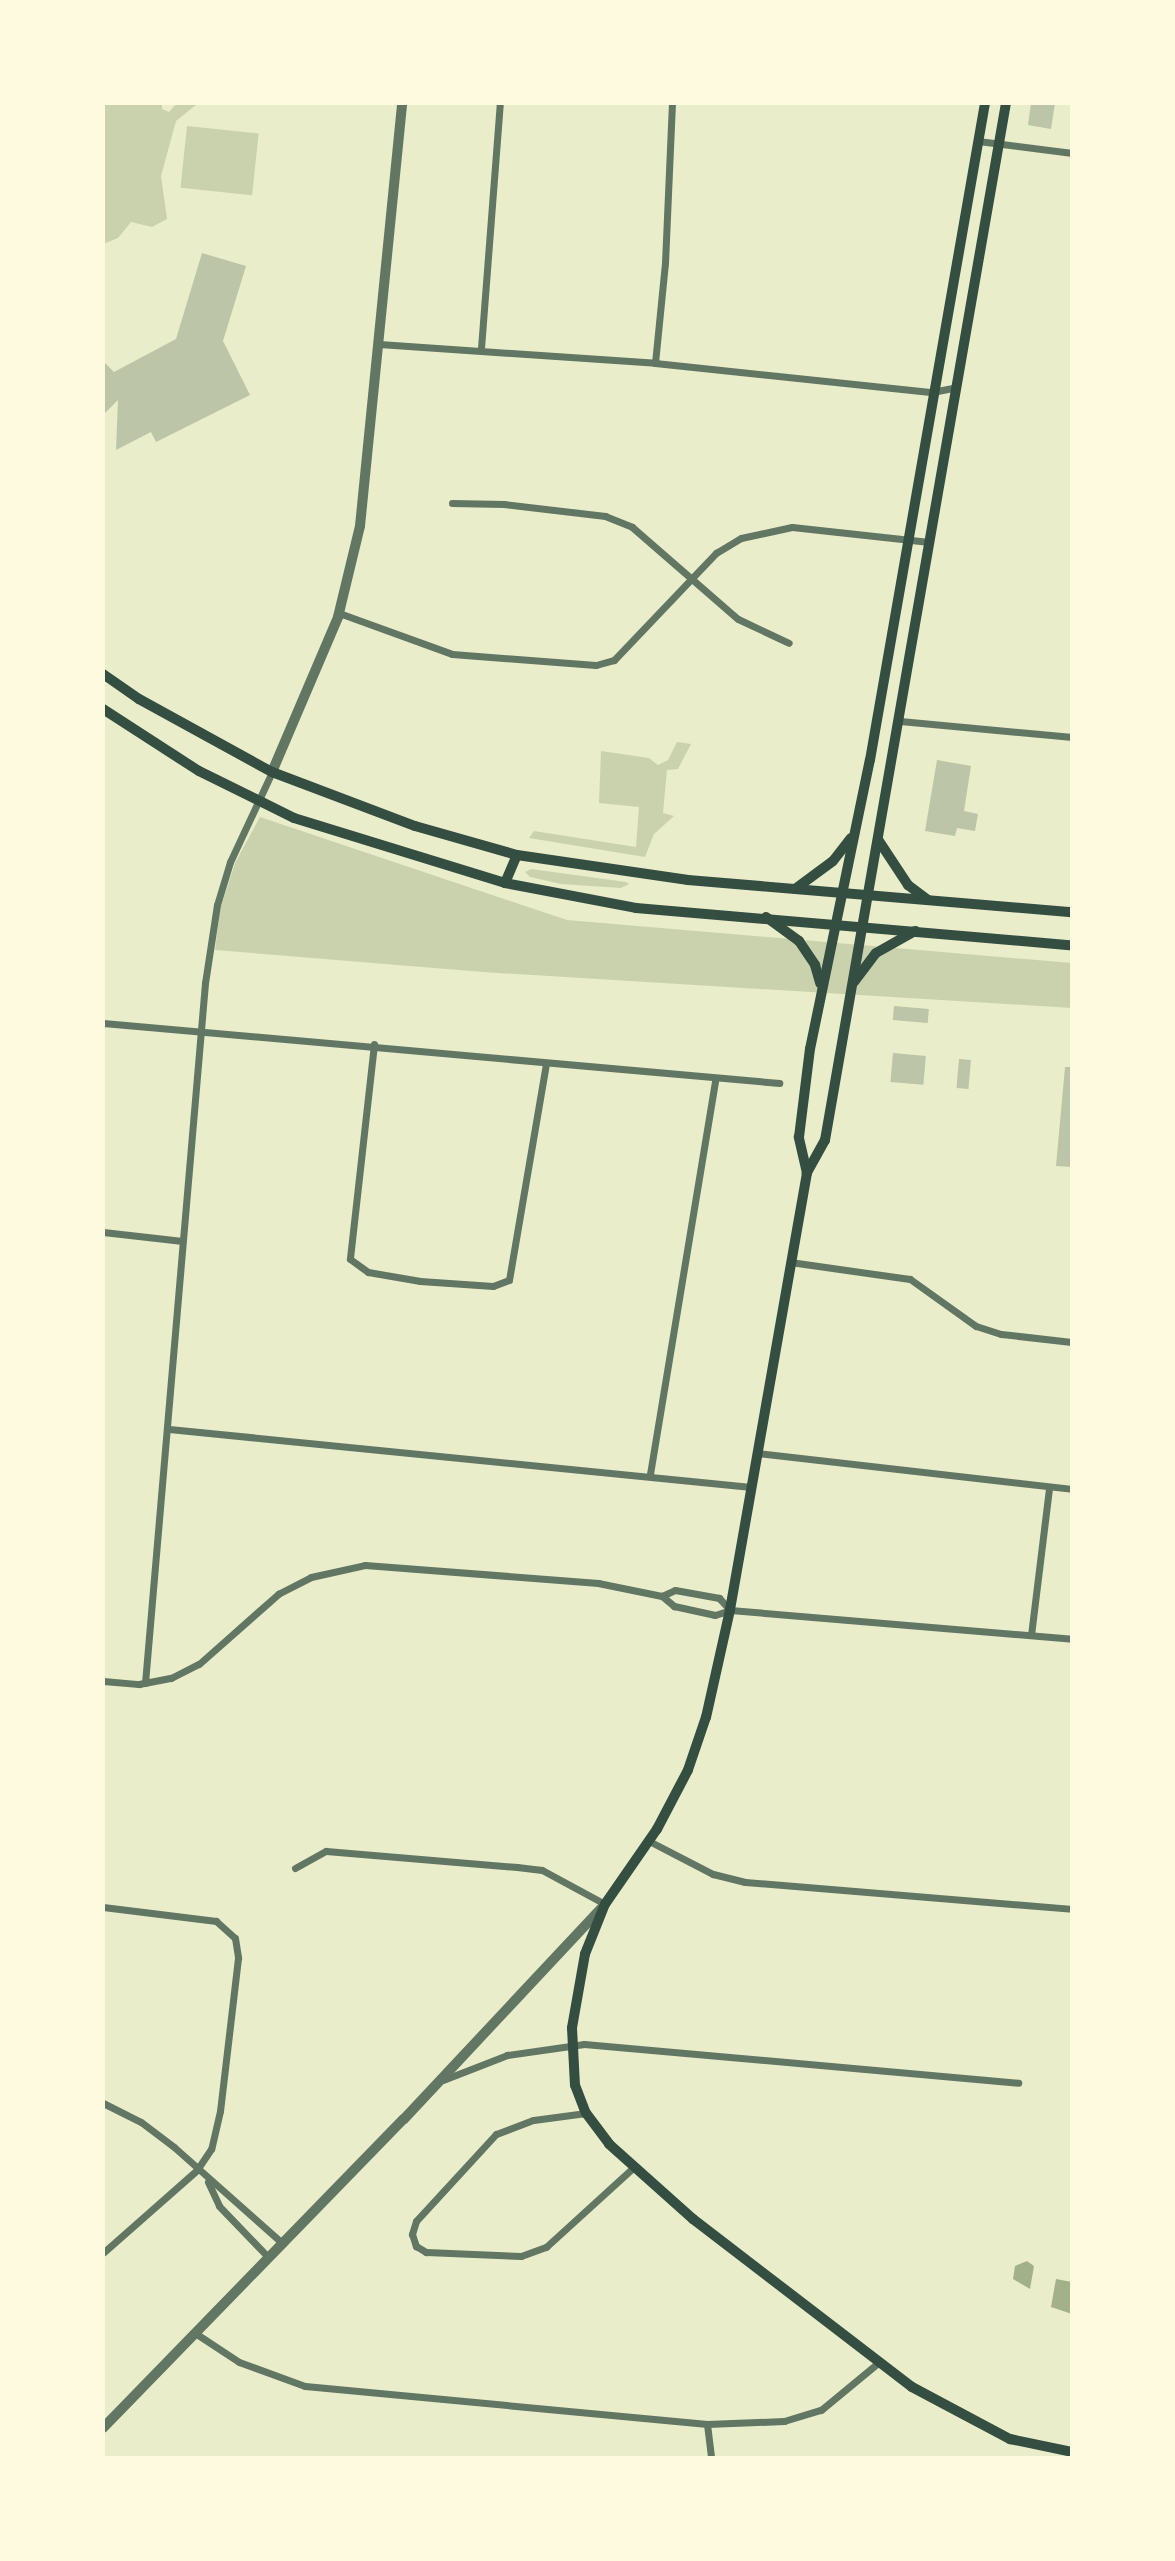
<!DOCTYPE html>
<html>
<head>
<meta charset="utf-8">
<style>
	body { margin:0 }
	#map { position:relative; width:1175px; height:2561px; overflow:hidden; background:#e9edc9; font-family:Merriweather,serif }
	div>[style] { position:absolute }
	.green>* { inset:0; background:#cad2ad; transform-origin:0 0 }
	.water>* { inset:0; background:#a3b18a }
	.building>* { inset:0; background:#bcc5a7; transform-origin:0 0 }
	.minor>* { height:7px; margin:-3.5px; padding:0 3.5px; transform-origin:3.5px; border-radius:3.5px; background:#617663 }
	.tertiary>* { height:10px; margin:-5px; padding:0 5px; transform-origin:5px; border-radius:5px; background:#617663 }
	.secondary>* { height:10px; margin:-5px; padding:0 5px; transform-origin:5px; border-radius:5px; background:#344e41 }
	span { translate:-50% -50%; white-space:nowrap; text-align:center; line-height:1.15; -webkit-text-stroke:5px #fefae0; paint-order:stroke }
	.frame { position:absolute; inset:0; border:105px solid #fefae0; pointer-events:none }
</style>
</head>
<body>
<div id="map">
	<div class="green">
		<i style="clip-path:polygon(103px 103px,162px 103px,162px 109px,169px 112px,177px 103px,197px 104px,176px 121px,161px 176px,167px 219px,152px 227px,131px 222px,118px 238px,103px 244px)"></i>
		<i style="left:187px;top:126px;width:72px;height:62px;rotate:6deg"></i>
		<i style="clip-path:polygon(677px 742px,691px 744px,678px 769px,667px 770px,663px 813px,674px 816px,654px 834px,645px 857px,529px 838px,534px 831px,636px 847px,639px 807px,599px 803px,601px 751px,649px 758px,658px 765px,668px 760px)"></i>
		<i style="clip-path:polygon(260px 817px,567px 920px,1072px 963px,1072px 1008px,483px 972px,215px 950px,220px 910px,235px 863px)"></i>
		<i style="clip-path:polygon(531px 869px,626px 882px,629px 884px,621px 888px,561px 884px,530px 877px,525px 872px)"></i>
	</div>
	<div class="water">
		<i style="clip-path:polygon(1027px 2261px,1034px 2266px,1030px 2289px,1013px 2279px,1015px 2266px)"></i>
		<i style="clip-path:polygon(1056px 2279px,1072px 2282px,1072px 2314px,1051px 2307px)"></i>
	</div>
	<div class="building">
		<i style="clip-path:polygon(1031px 103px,1055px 103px,1051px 129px,1028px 125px)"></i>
		<i style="clip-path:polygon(202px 253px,246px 266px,223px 341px,250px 395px,156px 442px,151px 432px,116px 450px,118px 400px,103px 415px,103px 361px,114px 372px,176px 339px)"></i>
		<i style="clip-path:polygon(937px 760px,971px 766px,964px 811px,978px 814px,975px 831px,957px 828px,955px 836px,925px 831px)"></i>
		<i style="left:894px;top:1006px;width:35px;height:14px;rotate:5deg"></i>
		<i style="left:893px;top:1053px;width:33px;height:29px;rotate:5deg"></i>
		<i style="left:959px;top:1059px;width:12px;height:29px;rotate:5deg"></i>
		<i style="clip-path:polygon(1065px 1067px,1072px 1067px,1072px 1167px,1056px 1166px)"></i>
	</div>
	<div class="minor">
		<i style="left:978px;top:141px;width:95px;rotate:7.3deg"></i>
		<i style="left:379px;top:344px;width:277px;rotate:3.9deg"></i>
		<i style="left:655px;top:363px;width:279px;rotate:6deg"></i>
		<i style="left:932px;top:392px;width:25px;rotate:-11deg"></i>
		<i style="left:481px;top:348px;width:246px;rotate:-85.6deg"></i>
		<i style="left:655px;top:363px;width:100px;rotate:-84.3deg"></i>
		<i style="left:665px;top:263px;width:160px;rotate:-87.5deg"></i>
		<i style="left:452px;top:503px;width:52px;rotate:1.1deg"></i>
		<i style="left:504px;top:504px;width:102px;rotate:6.8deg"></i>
		<i style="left:605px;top:516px;width:29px;rotate:22deg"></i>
		<i style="left:632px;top:527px;width:140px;rotate:41deg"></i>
		<i style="left:738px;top:619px;width:56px;rotate:25.2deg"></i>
		<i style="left:339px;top:613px;width:120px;rotate:19.9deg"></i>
		<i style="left:452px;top:654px;width:144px;rotate:4.4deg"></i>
		<i style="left:596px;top:665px;width:19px;rotate:-16deg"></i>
		<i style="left:614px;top:660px;width:148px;rotate:-46.4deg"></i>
		<i style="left:716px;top:553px;width:29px;rotate:-31deg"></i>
		<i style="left:741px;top:538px;width:52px;rotate:-12.2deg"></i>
		<i style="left:792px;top:527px;width:138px;rotate:6.2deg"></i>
		<i style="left:900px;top:721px;width:173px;rotate:5.3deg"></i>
		<i style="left:103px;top:1023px;width:679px;rotate:5.07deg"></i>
		<i style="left:374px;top:1044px;width:216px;rotate:96.4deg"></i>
		<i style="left:350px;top:1259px;width:22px;rotate:36deg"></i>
		<i style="left:368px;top:1272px;width:53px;rotate:9.8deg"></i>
		<i style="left:420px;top:1281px;width:73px;rotate:3.9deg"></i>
		<i style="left:493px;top:1286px;width:17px;rotate:-21deg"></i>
		<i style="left:509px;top:1280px;width:219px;rotate:-80.3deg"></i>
		<i style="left:103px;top:1232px;width:80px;rotate:6.5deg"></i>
		<i style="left:790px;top:1262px;width:121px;rotate:8.1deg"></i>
		<i style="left:910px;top:1279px;width:81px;rotate:35.5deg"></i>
		<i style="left:976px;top:1326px;width:26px;rotate:18deg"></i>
		<i style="left:1001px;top:1334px;width:71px;rotate:6.4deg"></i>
		<i style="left:169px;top:1429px;width:585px;rotate:5.69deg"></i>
		<i style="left:757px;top:1453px;width:317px;rotate:6.5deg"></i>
		<i style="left:650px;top:1474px;width:398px;rotate:-80.6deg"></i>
		<i style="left:662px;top:1596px;width:14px;rotate:-25deg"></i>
		<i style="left:675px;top:1590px;width:45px;rotate:10.3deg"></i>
		<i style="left:719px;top:1598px;width:16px;rotate:47deg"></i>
		<i style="left:1031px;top:1635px;width:148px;rotate:-83deg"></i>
		<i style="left:103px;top:1681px;width:36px;rotate:5deg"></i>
		<i style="left:139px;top:1684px;width:33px;rotate:-11deg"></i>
		<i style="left:171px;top:1678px;width:31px;rotate:-27deg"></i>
		<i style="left:199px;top:1664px;width:106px;rotate:-41.5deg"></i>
		<i style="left:278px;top:1594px;width:37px;rotate:-27deg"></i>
		<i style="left:311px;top:1577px;width:55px;rotate:-12.5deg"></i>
		<i style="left:365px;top:1565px;width:234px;rotate:4.4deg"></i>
		<i style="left:598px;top:1583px;width:65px;rotate:11.5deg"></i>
		<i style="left:662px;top:1596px;width:16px;rotate:40deg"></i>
		<i style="left:674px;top:1606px;width:42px;rotate:12.4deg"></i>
		<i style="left:715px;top:1615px;width:16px;rotate:-18deg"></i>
		<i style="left:730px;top:1610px;width:343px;rotate:4.8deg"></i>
		<i style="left:145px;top:1683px;width:703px;rotate:-85.1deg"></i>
		<i style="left:205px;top:983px;width:79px;rotate:-81.3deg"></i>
		<i style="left:217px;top:905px;width:45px;rotate:-73.2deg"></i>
		<i style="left:230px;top:862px;width:99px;rotate:-65deg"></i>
		<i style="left:649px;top:1841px;width:72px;rotate:27.3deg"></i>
		<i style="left:713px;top:1874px;width:33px;rotate:14deg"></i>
		<i style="left:745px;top:1882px;width:328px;rotate:4.7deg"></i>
		<i style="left:295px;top:1868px;width:35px;rotate:-29deg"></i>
		<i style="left:326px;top:1851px;width:192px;rotate:4.8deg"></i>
		<i style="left:517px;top:1867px;width:25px;rotate:7deg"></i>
		<i style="left:542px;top:1870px;width:72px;rotate:28.4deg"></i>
		<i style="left:103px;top:1907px;width:114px;rotate:7.1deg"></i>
		<i style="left:216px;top:1921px;width:25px;rotate:42deg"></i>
		<i style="left:235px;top:1938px;width:20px;rotate:81deg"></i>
		<i style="left:238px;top:1958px;width:154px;rotate:96.7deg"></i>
		<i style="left:220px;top:2111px;width:39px;rotate:103deg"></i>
		<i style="left:211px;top:2149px;width:25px;rotate:124deg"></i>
		<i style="left:197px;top:2170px;width:125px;rotate:138.6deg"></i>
		<i style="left:443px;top:2080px;width:69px;rotate:-21.3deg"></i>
		<i style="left:507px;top:2055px;width:78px;rotate:-8.1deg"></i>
		<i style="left:584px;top:2044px;width:436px;rotate:5.1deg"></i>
		<i style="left:103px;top:2103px;width:42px;rotate:26.6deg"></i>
		<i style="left:141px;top:2122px;width:41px;rotate:37.1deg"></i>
		<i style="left:174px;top:2147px;width:144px;rotate:41.6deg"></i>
		<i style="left:586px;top:2113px;width:53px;rotate:172.5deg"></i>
		<i style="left:533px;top:2120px;width:40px;rotate:159deg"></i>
		<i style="left:496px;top:2134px;width:118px;rotate:132.6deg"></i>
		<i style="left:416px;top:2221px;width:14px;rotate:107deg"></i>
		<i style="left:412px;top:2234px;width:13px;rotate:72deg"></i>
		<i style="left:416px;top:2246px;width:12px;rotate:31deg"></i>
		<i style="left:426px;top:2252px;width:95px;rotate:2.4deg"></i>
		<i style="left:521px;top:2256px;width:27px;rotate:-20deg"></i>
		<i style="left:546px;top:2247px;width:119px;rotate:-42.3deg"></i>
		<i style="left:208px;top:2182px;width:26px;rotate:65deg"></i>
		<i style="left:219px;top:2206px;width:71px;rotate:46.1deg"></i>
		<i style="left:195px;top:2333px;width:53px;rotate:33.4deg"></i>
		<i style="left:239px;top:2362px;width:70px;rotate:20deg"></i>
		<i style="left:305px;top:2386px;width:404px;rotate:5.4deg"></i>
		<i style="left:707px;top:2424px;width:77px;rotate:-2.2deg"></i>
		<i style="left:784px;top:2421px;width:39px;rotate:-17deg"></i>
		<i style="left:821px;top:2410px;width:75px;rotate:-39.6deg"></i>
		<i style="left:707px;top:2424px;width:34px;rotate:83deg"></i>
	</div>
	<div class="tertiary">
		<i style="left:272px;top:772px;width:168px;rotate:-66.9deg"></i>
		<i style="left:338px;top:617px;width:94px;rotate:-76.4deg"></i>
		<i style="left:360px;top:526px;width:425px;rotate:-84.3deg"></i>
		<i style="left:103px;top:2428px;width:431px;rotate:-45.8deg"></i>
		<i style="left:404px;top:2119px;width:293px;rotate:-46.9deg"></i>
	</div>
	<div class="secondary">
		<i style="left:1006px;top:103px;width:1053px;rotate:99.9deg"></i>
		<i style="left:825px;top:1140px;width:38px;rotate:119deg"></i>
		<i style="left:807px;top:1173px;width:444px;rotate:100deg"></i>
		<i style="left:730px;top:1610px;width:110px;rotate:102.6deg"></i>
		<i style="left:706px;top:1717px;width:56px;rotate:108.8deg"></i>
		<i style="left:688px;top:1770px;width:67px;rotate:117.7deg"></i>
		<i style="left:657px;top:1829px;width:91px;rotate:124.7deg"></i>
		<i style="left:605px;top:1904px;width:54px;rotate:111.8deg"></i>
		<i style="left:585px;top:1954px;width:75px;rotate:100deg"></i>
		<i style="left:572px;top:2028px;width:57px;rotate:87deg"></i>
		<i style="left:575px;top:2085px;width:30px;rotate:69deg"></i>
		<i style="left:586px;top:2113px;width:39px;rotate:53deg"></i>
		<i style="left:609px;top:2144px;width:113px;rotate:41.8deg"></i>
		<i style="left:693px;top:2219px;width:276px;rotate:37.5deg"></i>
		<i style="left:912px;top:2387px;width:111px;rotate:28deg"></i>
		<i style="left:1010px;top:2439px;width:63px;rotate:11.8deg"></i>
		<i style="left:103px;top:674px;width:44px;rotate:34.8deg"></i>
		<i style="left:139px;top:699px;width:152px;rotate:28.8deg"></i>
		<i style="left:272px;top:772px;width:153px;rotate:20.7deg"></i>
		<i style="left:415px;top:826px;width:106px;rotate:15.9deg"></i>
		<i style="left:517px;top:855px;width:173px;rotate:8.3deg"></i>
		<i style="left:688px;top:880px;width:385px;rotate:4.8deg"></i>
		<i style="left:103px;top:709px;width:114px;rotate:32.9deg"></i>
		<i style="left:199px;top:771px;width:106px;rotate:26.3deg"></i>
		<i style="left:294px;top:818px;width:221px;rotate:17.1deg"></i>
		<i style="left:505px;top:883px;width:133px;rotate:10.8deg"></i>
		<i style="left:636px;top:908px;width:438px;rotate:4.9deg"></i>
		<i style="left:879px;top:841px;width:53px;rotate:56.6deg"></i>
		<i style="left:908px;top:885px;width:25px;rotate:37deg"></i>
		<i style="left:505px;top:883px;width:30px;rotate:-67deg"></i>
		<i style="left:795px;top:889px;width:47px;rotate:-36.4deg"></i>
		<i style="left:833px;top:861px;width:29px;rotate:-52deg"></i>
		<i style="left:766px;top:917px;width:41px;rotate:36deg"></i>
		<i style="left:799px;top:941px;width:29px;rotate:56deg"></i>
		<i style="left:815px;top:965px;width:19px;rotate:74deg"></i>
		<i style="left:854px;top:982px;width:36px;rotate:-53deg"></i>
		<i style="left:876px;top:953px;width:45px;rotate:-29.4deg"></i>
		<i style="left:807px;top:1173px;width:37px;rotate:-103deg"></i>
		<i style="left:799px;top:1137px;width:89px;rotate:-82.9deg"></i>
		<i style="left:810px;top:1049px;width:295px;rotate:-78.3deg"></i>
		<i style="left:870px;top:760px;width:667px;rotate:-80.07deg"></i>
	</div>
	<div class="frame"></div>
</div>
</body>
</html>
